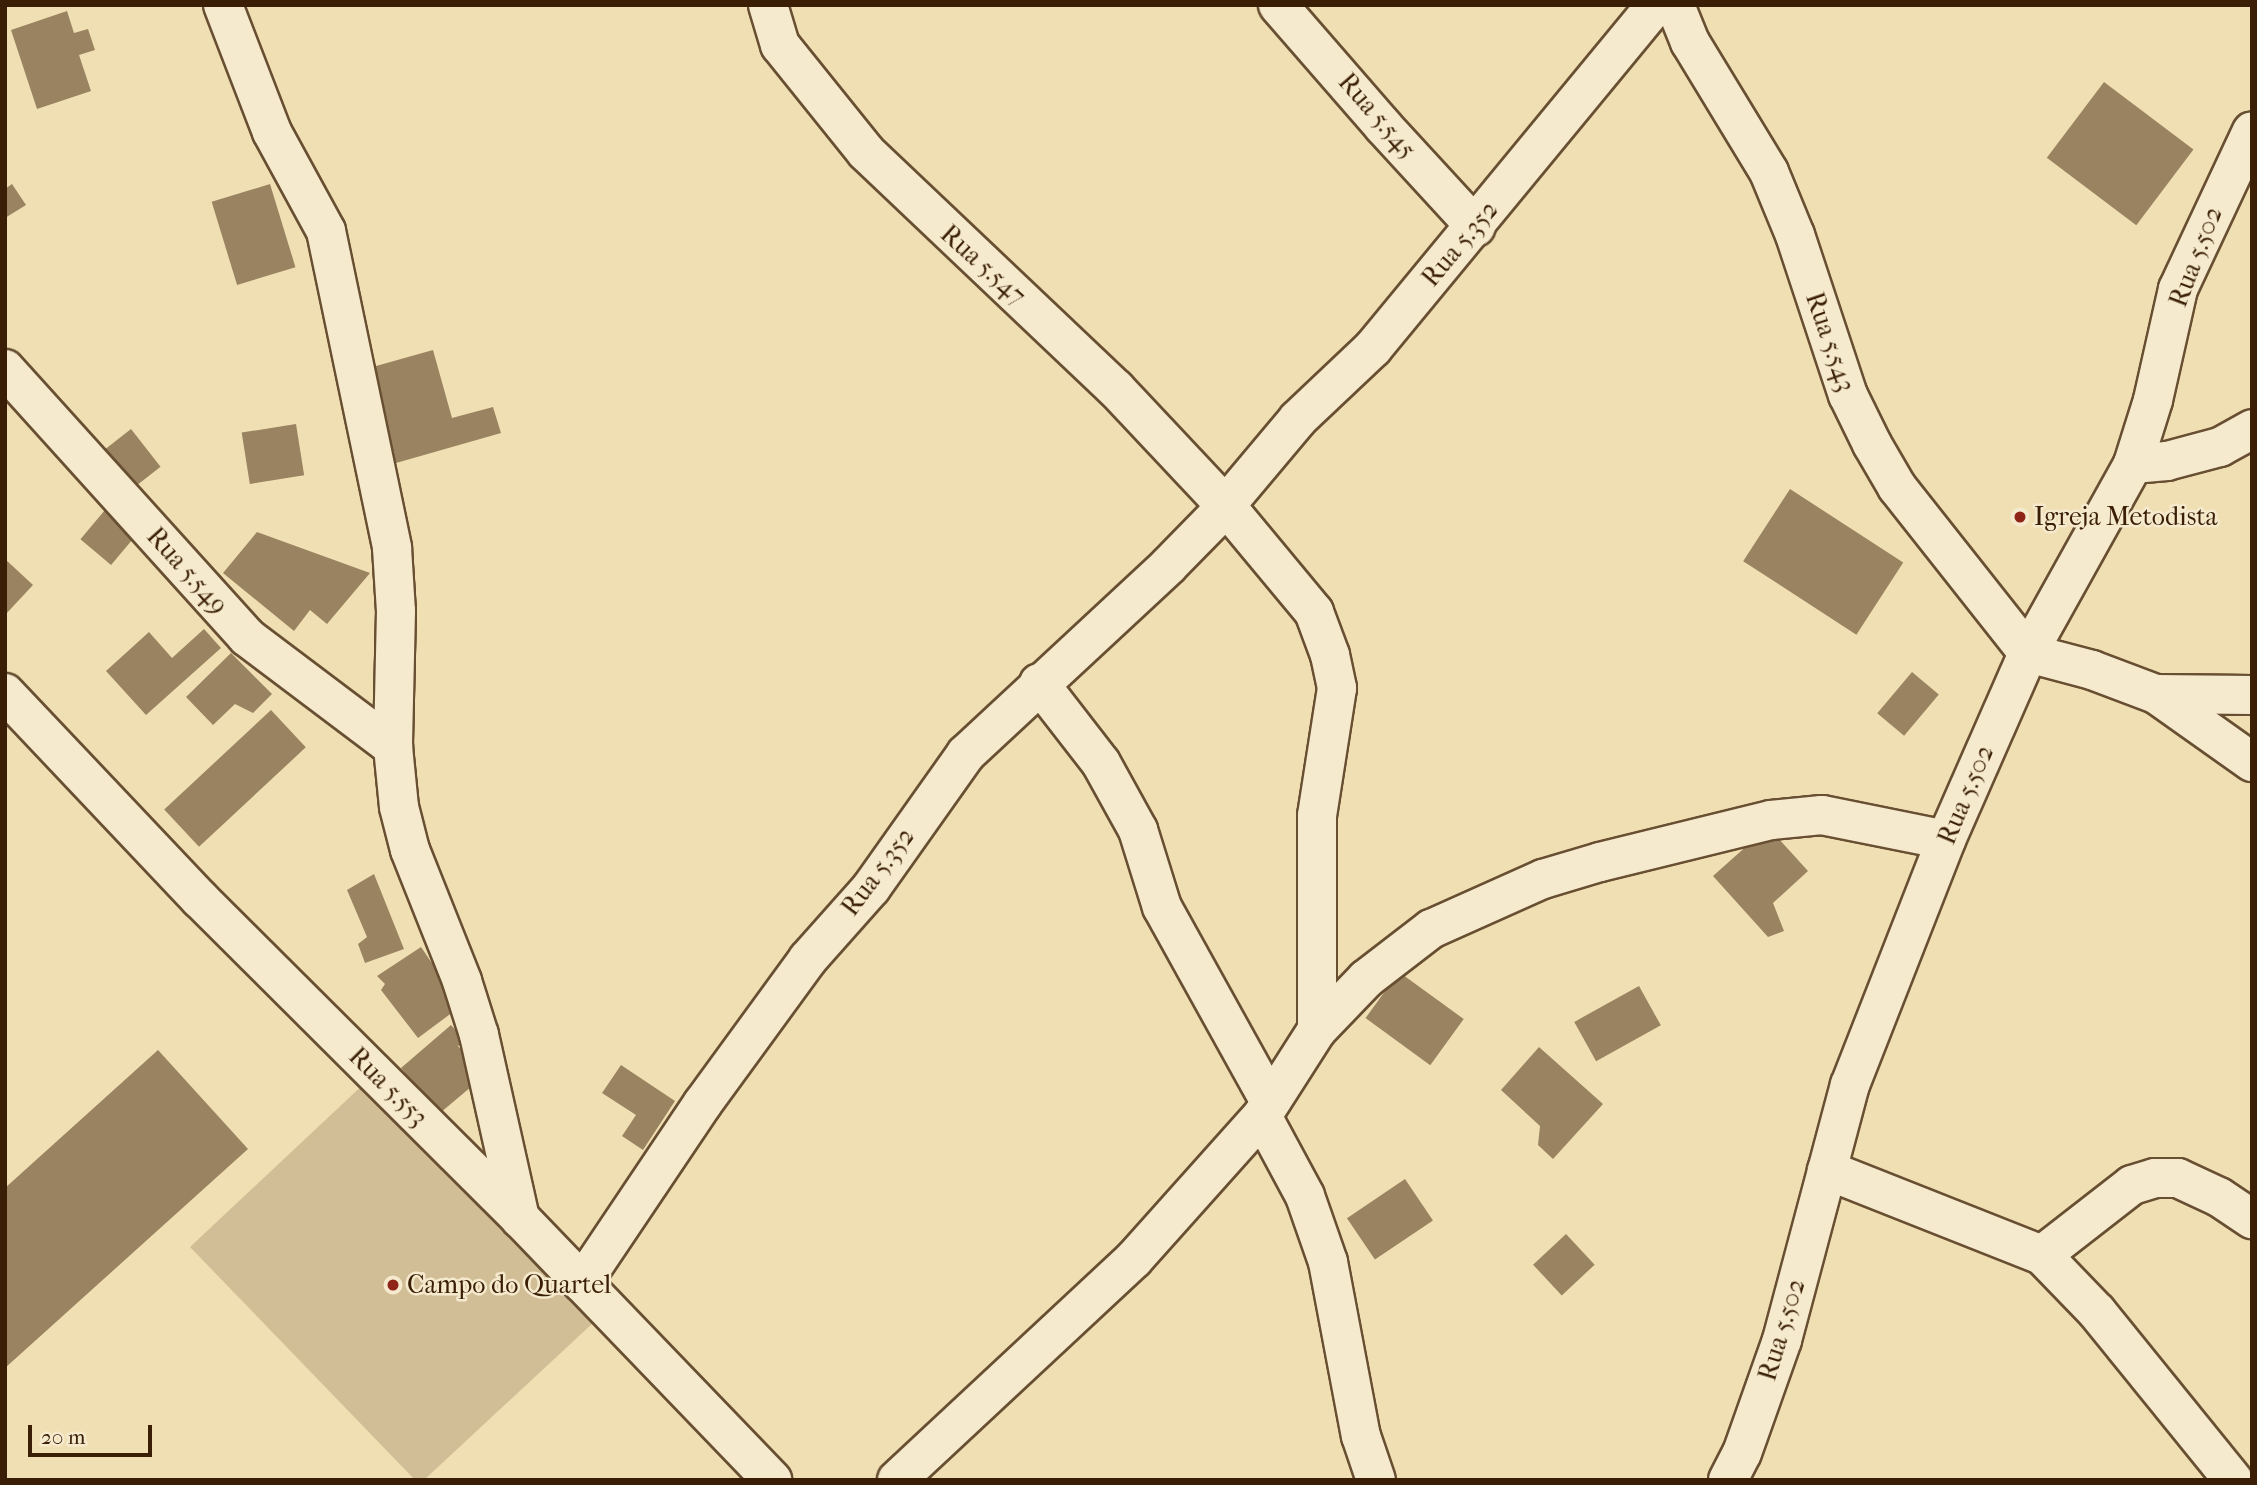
<!DOCTYPE html>
<html>
<head>
<meta charset="utf-8">
<style>
	body { margin:0 }
	#map { position:relative; width:2257px; height:1485px; overflow:hidden; background:#f1dfb4; font-family:"IM FELL French Canon",serif }
	div>[style] { position:absolute }
	.green>* { inset:0; background:#d2be96 }
	.building>* { inset:0; background:#998360; transform-origin:0 0 }
	.roads { filter:drop-shadow(2px 0 #684f32) drop-shadow(-2px 0 #684f32) drop-shadow(0 2px #684f32) drop-shadow(0 -2px #684f32) }
	.minor>* { height:38px; margin:-19px; padding:0 19px; transform-origin:19px; border-radius:19px; background:#f6eace }
	.dots>* { width:19px; height:19px; translate:-50% -50%; box-sizing:border-box; border:4px solid #f6eace; border-radius:50% }
	span { translate:-50% -50%; white-space:nowrap; text-align:center; line-height:1.15; -webkit-text-stroke:5px #f6eace; paint-order:stroke }
	.street-label { font-size:26px; color:#3a1f06 }
	.poi-label { font-size:26px; color:#3a1f06 }
	.left { translate:0 -50%; text-align:left }
	.frame { position:absolute; inset:0; border:7px solid #3a1f06; pointer-events:none }
	.scale { position:absolute; left:28px; top:1425px; width:124px; height:32px; box-sizing:border-box; border:4px solid #3a1f06; border-top:0; padding-left:9px; font-size:21px; line-height:24px; white-space:nowrap; color:#3a1f06; -webkit-text-stroke:5px #f6eace; paint-order:stroke }
</style>
</head>
<body>
<div id="map">
	<div class="green">
		<i style="clip-path:polygon(368px 1080px,594px 1322px,424px 1480px,415px 1480px,190px 1247px)"></i>
	</div>
	<div class="building">
		<i style="clip-path:polygon(67px 11px,74px 33px,88px 29px,95px 50px,79px 55px,91px 91px,37px 109px,11px 30px)"></i>
		<i style="left:2104px;top:82px;width:112px;height:95px;rotate:37deg"></i>
		<i style="clip-path:polygon(12px 184px,26px 205px,5px 218px,5px 189px)"></i>
		<i style="left:270px;top:184px;width:87px;height:61px;rotate:73deg"></i>
		<i style="clip-path:polygon(433px 350px,452px 418px,493px 407px,501px 433px,396px 463px,369px 368px)"></i>
		<i style="left:296px;top:424px;width:52px;height:55px;rotate:81deg"></i>
		<i style="left:131px;top:429px;width:48px;height:43px;rotate:52deg"></i>
		<i style="left:1790px;top:489px;width:135px;height:86px;rotate:33deg"></i>
		<i style="left:110px;top:504px;width:40px;height:46px;rotate:40deg"></i>
		<i style="clip-path:polygon(257px 532px,370px 573px,327px 624px,310px 610px,294px 631px,223px 573px)"></i>
		<i style="clip-path:polygon(5px 559px,33px 585px,5px 615px)"></i>
		<i style="clip-path:polygon(204px 629px,221px 648px,146px 715px,106px 671px,149px 632px,172px 658px)"></i>
		<i style="clip-path:polygon(231px 653px,272px 694px,253px 713px,235px 704px,213px 725px,186px 697px)"></i>
		<i style="left:1912px;top:672px;width:35px;height:54px;rotate:40deg"></i>
		<i style="left:271px;top:710px;width:51px;height:146px;rotate:47deg"></i>
		<i style="clip-path:polygon(1768px 827px,1808px 871px,1773px 903px,1784px 931px,1768px 937px,1713px 876px)"></i>
		<i style="clip-path:polygon(374px 874px,404px 949px,365px 963px,358px 944px,367px 937px,347px 890px)"></i>
		<i style="clip-path:polygon(421px 947px,461px 1006px,418px 1038px,381px 990px,385px 984px,377px 976px)"></i>
		<i style="left:1399px;top:972px;width:80px;height:57px;rotate:36deg"></i>
		<i style="left:1639px;top:986px;width:45px;height:74px;rotate:61deg"></i>
		<i style="clip-path:polygon(451px 1025px,465px 1041px,458px 1046px,484px 1076px,440px 1113px,401px 1068px)"></i>
		<i style="clip-path:polygon(1539px 1047px,1603px 1104px,1553px 1159px,1538px 1145px,1540px 1126px,1501px 1090px)"></i>
		<i style="clip-path:polygon(158px 1050px,248px 1149px,5px 1368px,5px 1188px)"></i>
		<i style="clip-path:polygon(621px 1065px,675px 1101px,643px 1150px,622px 1136px,636px 1115px,602px 1093px)"></i>
		<i style="left:1405px;top:1179px;width:50px;height:70px;rotate:56deg"></i>
		<i style="left:1566px;top:1234px;width:42px;height:45px;rotate:47deg"></i>
	</div>
	<div class="roads">
		<div class="minor">
			<i style="left:223px;top:5px;width:136px;rotate:68.9deg"></i>
			<i style="left:272px;top:132px;width:113px;rotate:61.4deg"></i>
			<i style="left:326px;top:231px;width:324px;rotate:78.2deg"></i>
			<i style="left:392px;top:548px;width:63px;rotate:86.4deg"></i>
			<i style="left:396px;top:611px;width:136px;rotate:91.3deg"></i>
			<i style="left:393px;top:747px;width:60px;rotate:84.3deg"></i>
			<i style="left:399px;top:807px;width:44px;rotate:75.7deg"></i>
			<i style="left:410px;top:850px;width:141px;rotate:68.3deg"></i>
			<i style="left:462px;top:981px;width:57px;rotate:72.5deg"></i>
			<i style="left:479px;top:1035px;width:188px;rotate:77.4deg"></i>
			<i style="left:768px;top:5px;width:42px;rotate:73.3deg"></i>
			<i style="left:780px;top:45px;width:137px;rotate:51.2deg"></i>
			<i style="left:866px;top:152px;width:344px;rotate:43.5deg"></i>
			<i style="left:1116px;top:389px;width:161px;rotate:46.8deg"></i>
			<i style="left:1226px;top:506px;width:138px;rotate:50.3deg"></i>
			<i style="left:1314px;top:612px;width:46px;rotate:69.6deg"></i>
			<i style="left:1330px;top:655px;width:34px;rotate:78deg"></i>
			<i style="left:1337px;top:688px;width:129px;rotate:98.9deg"></i>
			<i style="left:1317px;top:815px;width:215px;rotate:90deg"></i>
			<i style="left:1278px;top:5px;width:160px;rotate:49deg"></i>
			<i style="left:1383px;top:126px;width:137px;rotate:47.4deg"></i>
			<i style="left:1675px;top:5px;width:40px;rotate:68deg"></i>
			<i style="left:1690px;top:42px;width:152px;rotate:58.7deg"></i>
			<i style="left:1769px;top:172px;width:68px;rotate:67.6deg"></i>
			<i style="left:1795px;top:235px;width:169px;rotate:71.7deg"></i>
			<i style="left:1848px;top:395px;width:55px;rotate:63.9deg"></i>
			<i style="left:1872px;top:444px;width:50px;rotate:59.8deg"></i>
			<i style="left:1897px;top:487px;width:211px;rotate:51.7deg"></i>
			<i style="left:2028px;top:653px;width:66px;rotate:14.9deg"></i>
			<i style="left:2092px;top:670px;width:68px;rotate:20.6deg"></i>
			<i style="left:2156px;top:694px;width:96px;rotate:0.6deg"></i>
			<i style="left:5px;top:369px;width:361px;rotate:47.9deg"></i>
			<i style="left:247px;top:637px;width:183px;rotate:37deg"></i>
			<i style="left:2133px;top:464px;width:34px;rotate:-5deg"></i>
			<i style="left:2167px;top:461px;width:55px;rotate:-14.8deg"></i>
			<i style="left:2220px;top:447px;width:37px;rotate:-29deg"></i>
			<i style="left:1039px;top:683px;width:101px;rotate:52.2deg"></i>
			<i style="left:1101px;top:763px;width:77px;rotate:61.1deg"></i>
			<i style="left:1138px;top:830px;width:81px;rotate:72.7deg"></i>
			<i style="left:1162px;top:907px;width:223px;rotate:61deg"></i>
			<i style="left:5px;top:693px;width:284px;rotate:46.6deg"></i>
			<i style="left:200px;top:899px;width:452px;rotate:44.9deg"></i>
			<i style="left:520px;top:1218px;width:364px;rotate:46.1deg"></i>
			<i style="left:2156px;top:694px;width:118px;rotate:35.3deg"></i>
			<i style="left:1262px;top:1116px;width:91px;rotate:61.7deg"></i>
			<i style="left:1305px;top:1196px;width:70px;rotate:70.8deg"></i>
			<i style="left:1328px;top:1262px;width:177px;rotate:79.3deg"></i>
			<i style="left:1361px;top:1436px;width:46px;rotate:71.2deg"></i>
			<i style="left:1827px;top:1170px;width:231px;rotate:21.6deg"></i>
			<i style="left:2042px;top:1255px;width:79px;rotate:46deg"></i>
			<i style="left:2097px;top:1312px;width:216px;rotate:51deg"></i>
			<i style="left:2042px;top:1255px;width:114px;rotate:-37.9deg"></i>
			<i style="left:2132px;top:1185px;width:24px;rotate:-17deg"></i>
			<i style="left:2155px;top:1178px;width:23px"></i>
			<i style="left:2178px;top:1178px;width:45px;rotate:24.9deg"></i>
			<i style="left:2219px;top:1197px;width:40px;rotate:34deg"></i>
			<i style="left:582px;top:1283px;width:217px;rotate:-56.1deg"></i>
			<i style="left:703px;top:1103px;width:178px;rotate:-53.9deg"></i>
			<i style="left:808px;top:959px;width:95px;rotate:-48.4deg"></i>
			<i style="left:871px;top:888px;width:164px;rotate:-54.7deg"></i>
			<i style="left:966px;top:754px;width:276px;rotate:-42.9deg"></i>
			<i style="left:1168px;top:566px;width:67px;rotate:-45.6deg"></i>
			<i style="left:1215px;top:518px;width:129px;rotate:-50deg"></i>
			<i style="left:1298px;top:419px;width:103px;rotate:-43.4deg"></i>
			<i style="left:1373px;top:348px;width:445px;rotate:-50.5deg"></i>
			<i style="left:897px;top:1480px;width:324px;rotate:-43deg"></i>
			<i style="left:1134px;top:1259px;width:192px;rotate:-48.2deg"></i>
			<i style="left:1262px;top:1116px;width:102px;rotate:-57.4deg"></i>
			<i style="left:1317px;top:1030px;width:71px;rotate:-46.1deg"></i>
			<i style="left:1366px;top:979px;width:82px;rotate:-37.6deg"></i>
			<i style="left:1431px;top:929px;width:123px;rotate:-24.1deg"></i>
			<i style="left:1543px;top:879px;width:59px;rotate:-16.6deg"></i>
			<i style="left:1600px;top:862px;width:176px;rotate:-13.8deg"></i>
			<i style="left:1771px;top:820px;width:51px;rotate:-5.6deg"></i>
			<i style="left:1822px;top:815px;width:126px;rotate:11.4deg"></i>
			<i style="left:1728px;top:1480px;width:30px;rotate:-63deg"></i>
			<i style="left:1742px;top:1453px;width:120px;rotate:-70.5deg"></i>
			<i style="left:1782px;top:1340px;width:264px;rotate:-75.1deg"></i>
			<i style="left:1850px;top:1085px;width:263px;rotate:-68.6deg"></i>
			<i style="left:1946px;top:840px;width:204px;rotate:-66.3deg"></i>
			<i style="left:2028px;top:653px;width:216px;rotate:-60.9deg"></i>
			<i style="left:2133px;top:464px;width:67px;rotate:-72.6deg"></i>
			<i style="left:2153px;top:400px;width:114px;rotate:-77.3deg"></i>
			<i style="left:2178px;top:289px;width:174px;rotate:-64.9deg"></i>
		</div>
	</div>
	<div class="dots">
		<i style="left:2020px;top:517px;background:#8f2418"></i>
		<i style="left:393px;top:1285px;background:#8f2418"></i>
	</div>
	<div class="street-label">
		<span style="left:1377px;top:116px;rotate:49deg">Rua 5.545</span>
		<span style="left:1460px;top:244px;rotate:-50deg">Rua 5.352</span>
		<span style="left:2196px;top:257px;rotate:-69deg">Rua 5.502</span>
		<span style="left:983px;top:265px;rotate:42deg">Rua 5.547</span>
		<span style="left:1830px;top:342px;rotate:71deg">Rua 5.543</span>
		<span style="left:187px;top:571px;rotate:48deg">Rua 5.549</span>
		<span style="left:1966px;top:795px;rotate:-67deg">Rua 5.502</span>
		<span style="left:878px;top:872px;rotate:-53deg">Rua 5.352</span>
		<span style="left:388px;top:1087px;rotate:45deg">Rua 5.553</span>
		<span style="left:1782px;top:1330px;rotate:-73deg">Rua 5.502</span>
	</div>
	<div class="poi-label">
		<span class="left" style="left:2034px;top:517px">Igreja Metodista</span>
		<span class="left" style="left:407px;top:1285px">Campo do Quartel</span>
	</div>
	<div class="frame"></div>
	<div class="scale">20 m</div>
</div>
</body>
</html>
